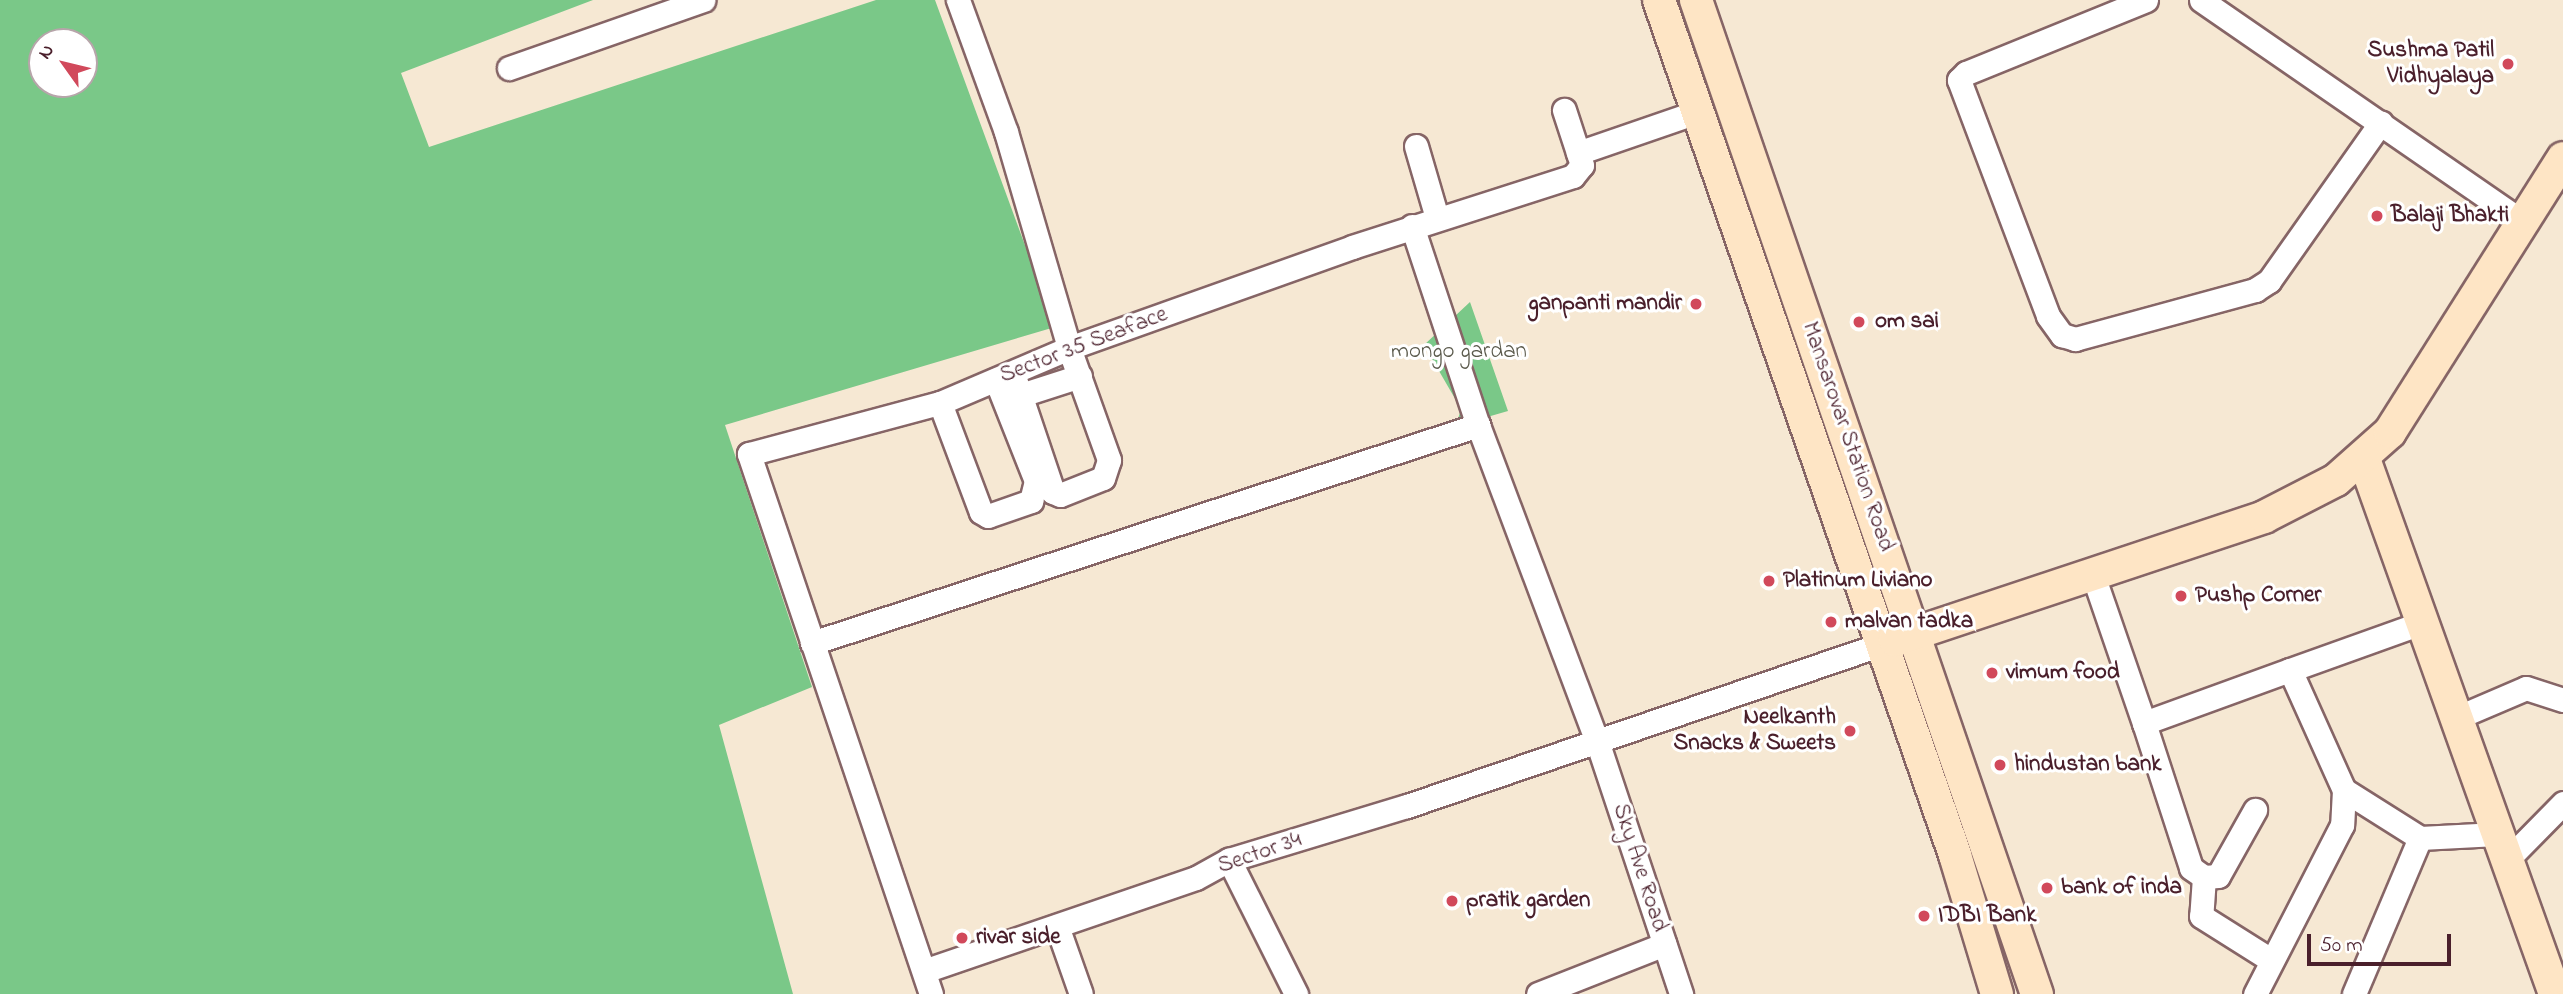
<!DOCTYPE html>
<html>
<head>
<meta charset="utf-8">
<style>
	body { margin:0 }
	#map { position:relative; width:2563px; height:994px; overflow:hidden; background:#f6e8d3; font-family:"Indie Flower",sans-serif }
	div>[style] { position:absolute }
	.green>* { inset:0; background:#7ac888 }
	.roads { filter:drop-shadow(2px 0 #866566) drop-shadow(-2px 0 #866566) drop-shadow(0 2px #866566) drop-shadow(0 -2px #866566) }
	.street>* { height:23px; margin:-11.5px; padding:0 11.5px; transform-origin:11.5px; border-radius:11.5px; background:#fff }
	.secondary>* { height:32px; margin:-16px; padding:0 16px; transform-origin:16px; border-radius:16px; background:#fee5c5 }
	.dots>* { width:19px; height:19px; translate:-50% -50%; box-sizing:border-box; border:4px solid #fff; border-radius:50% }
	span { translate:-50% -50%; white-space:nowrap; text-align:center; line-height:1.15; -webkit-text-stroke:6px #fff; paint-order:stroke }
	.poi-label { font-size:23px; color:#4a1f2b; font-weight:700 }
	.right { translate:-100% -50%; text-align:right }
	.left { translate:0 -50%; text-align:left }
	.street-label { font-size:23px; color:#4a1f2b }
	.park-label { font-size:23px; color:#5b5a4c }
	.north { position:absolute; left:28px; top:28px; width:70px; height:70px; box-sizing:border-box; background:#fff; border:2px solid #b7a5aa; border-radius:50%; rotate:304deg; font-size:19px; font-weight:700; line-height:28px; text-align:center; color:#4a1f2b }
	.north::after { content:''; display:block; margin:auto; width:24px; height:32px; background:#d1495b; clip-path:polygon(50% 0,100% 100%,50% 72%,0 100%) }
	.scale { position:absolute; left:2307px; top:934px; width:144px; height:32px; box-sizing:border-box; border:4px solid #4a1f2b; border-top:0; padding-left:9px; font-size:21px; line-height:24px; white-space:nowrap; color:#4a1f2b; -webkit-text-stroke:5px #fff; paint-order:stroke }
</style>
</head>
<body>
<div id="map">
	<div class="green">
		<i style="clip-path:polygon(evenodd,0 0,593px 0,401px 73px,429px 147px,876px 0,935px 0,1055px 327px,725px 425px,812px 687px,719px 725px,793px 994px,0 994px,0 0,42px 42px,84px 42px,84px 84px,42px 84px,42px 42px)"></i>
		<i style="clip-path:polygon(1470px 302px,1508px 411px,1456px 426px,1461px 409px,1424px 345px)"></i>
	</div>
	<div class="roads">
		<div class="street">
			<i style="left:958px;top:0;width:140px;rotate:70deg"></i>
			<i style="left:1006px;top:132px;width:225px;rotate:73.7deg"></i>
			<i style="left:1069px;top:348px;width:119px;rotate:70.3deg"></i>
			<i style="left:1109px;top:460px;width:19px;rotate:108deg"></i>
			<i style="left:1103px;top:478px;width:46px;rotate:158.4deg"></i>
			<i style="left:1060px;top:495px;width:8px;rotate:-157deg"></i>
			<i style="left:1053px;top:492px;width:126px;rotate:-108.6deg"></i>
			<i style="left:2146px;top:0;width:194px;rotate:157.9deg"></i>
			<i style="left:1966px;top:73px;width:10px;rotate:135deg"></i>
			<i style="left:1959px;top:80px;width:252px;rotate:69.3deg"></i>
			<i style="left:2048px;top:316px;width:24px;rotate:54deg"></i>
			<i style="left:2062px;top:335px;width:14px;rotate:17deg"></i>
			<i style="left:2075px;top:339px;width:187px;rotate:-15.2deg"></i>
			<i style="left:2255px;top:290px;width:17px;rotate:-33deg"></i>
			<i style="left:2269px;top:281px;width:194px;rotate:-54.8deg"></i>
			<i style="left:2201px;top:0;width:391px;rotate:34.6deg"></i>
			<i style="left:509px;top:68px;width:206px;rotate:-19.3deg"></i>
			<i style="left:1416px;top:146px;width:75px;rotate:73.7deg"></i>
			<i style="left:1578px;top:153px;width:126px;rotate:-19deg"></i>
			<i style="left:1412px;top:226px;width:210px;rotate:71.7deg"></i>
			<i style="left:1478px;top:425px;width:338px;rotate:69.4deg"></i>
			<i style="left:1597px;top:741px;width:267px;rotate:71.6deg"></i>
			<i style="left:1021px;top:395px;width:62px;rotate:-17.9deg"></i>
			<i style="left:940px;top:403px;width:116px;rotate:69.4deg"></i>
			<i style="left:981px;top:512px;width:8px;rotate:30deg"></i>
			<i style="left:988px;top:516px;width:46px;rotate:-19.2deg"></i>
			<i style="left:1031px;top:501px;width:21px;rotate:-76deg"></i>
			<i style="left:1036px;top:481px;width:109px;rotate:-111.6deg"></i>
			<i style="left:2092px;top:572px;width:160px;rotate:71deg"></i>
			<i style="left:2144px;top:723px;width:155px;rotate:-20deg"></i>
			<i style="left:2290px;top:670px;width:132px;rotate:65.8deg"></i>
			<i style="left:2344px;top:790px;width:35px;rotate:93deg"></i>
			<i style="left:2342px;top:825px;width:190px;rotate:117.2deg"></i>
			<i style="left:812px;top:643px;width:701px;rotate:-18.12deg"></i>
			<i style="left:2290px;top:670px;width:139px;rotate:-19.7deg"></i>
			<i style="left:2456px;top:718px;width:76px;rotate:-23.2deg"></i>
			<i style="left:2526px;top:688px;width:39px;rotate:18deg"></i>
			<i style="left:2144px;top:723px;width:152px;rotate:72deg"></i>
			<i style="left:2191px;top:868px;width:16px;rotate:35deg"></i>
			<i style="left:2204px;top:877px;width:14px;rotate:-4deg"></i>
			<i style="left:2218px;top:876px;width:76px;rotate:-60.7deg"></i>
			<i style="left:2344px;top:790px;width:90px;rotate:32.3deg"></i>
			<i style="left:1229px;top:860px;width:150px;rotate:63.4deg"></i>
			<i style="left:2507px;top:860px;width:80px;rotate:-45.5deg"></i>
			<i style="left:2204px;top:877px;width:39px;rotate:94deg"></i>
			<i style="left:2201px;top:916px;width:83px;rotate:32.2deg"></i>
			<i style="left:1057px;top:926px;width:72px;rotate:70.6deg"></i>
			<i style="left:924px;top:971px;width:287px;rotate:-18.9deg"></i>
			<i style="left:1196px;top:878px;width:38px;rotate:-29deg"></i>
			<i style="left:1229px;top:860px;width:186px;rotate:-16.9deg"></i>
			<i style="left:1407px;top:806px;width:502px;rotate:-18.83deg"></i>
			<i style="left:931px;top:994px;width:570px;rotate:-108.63deg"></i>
			<i style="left:749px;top:454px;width:198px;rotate:-15deg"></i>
			<i style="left:940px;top:403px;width:140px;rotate:-23.1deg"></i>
			<i style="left:1069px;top:348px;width:300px;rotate:-19.6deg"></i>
			<i style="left:1352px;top:247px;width:232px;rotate:-17.8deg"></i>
			<i style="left:1573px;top:176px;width:14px;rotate:-51deg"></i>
			<i style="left:1582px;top:165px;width:58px;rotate:-108.1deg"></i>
			<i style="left:1538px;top:994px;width:136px;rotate:-21.5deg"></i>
			<i style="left:2354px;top:994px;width:169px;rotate:-67.1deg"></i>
			<i style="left:2420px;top:838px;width:77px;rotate:-3deg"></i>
		</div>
		<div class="secondary">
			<i style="left:1659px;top:0;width:905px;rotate:70.9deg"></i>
			<i style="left:1955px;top:855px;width:145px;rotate:73.2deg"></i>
			<i style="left:1696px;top:0;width:1051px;rotate:71.07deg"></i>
			<i style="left:2364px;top:459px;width:568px;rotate:70.35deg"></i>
			<i style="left:1895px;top:640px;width:389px;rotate:-18.4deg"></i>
			<i style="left:2264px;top:517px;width:81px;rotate:-27.2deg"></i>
			<i style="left:2336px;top:480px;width:72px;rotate:-41.6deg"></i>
			<i style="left:2390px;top:432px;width:324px;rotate:-57.7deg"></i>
		</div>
	</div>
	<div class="dots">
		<i style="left:2508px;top:64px;background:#d1495b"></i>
		<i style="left:2377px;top:216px;background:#d1495b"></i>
		<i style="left:1696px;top:304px;background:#d1495b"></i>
		<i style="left:1859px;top:322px;background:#d1495b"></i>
		<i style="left:1769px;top:581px;background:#d1495b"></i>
		<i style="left:2181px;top:596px;background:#d1495b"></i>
		<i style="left:1831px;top:622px;background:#d1495b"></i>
		<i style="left:1992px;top:673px;background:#d1495b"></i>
		<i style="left:1850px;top:731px;background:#d1495b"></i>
		<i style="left:2000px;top:765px;background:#d1495b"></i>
		<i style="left:2047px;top:888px;background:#d1495b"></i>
		<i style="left:1452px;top:901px;background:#d1495b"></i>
		<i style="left:1924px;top:916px;background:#d1495b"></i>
		<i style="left:962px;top:938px;background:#d1495b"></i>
	</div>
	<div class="poi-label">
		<span class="right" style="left:2494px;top:64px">Sushma Patil<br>Vidhyalaya</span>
		<span class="left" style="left:2391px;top:216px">Balaji Bhakti</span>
		<span class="right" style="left:1682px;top:304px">ganpanti mandir</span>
		<span class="left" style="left:1875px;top:322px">om sai</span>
		<span class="left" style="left:1783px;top:581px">Platinum Liviano</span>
		<span class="left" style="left:2195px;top:596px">Pushp Corner</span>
		<span class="left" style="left:1845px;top:622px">malvan tadka</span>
		<span class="left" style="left:2006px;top:673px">vimum food</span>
		<span class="right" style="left:1836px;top:731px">Neelkanth<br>Snacks &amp; Sweets</span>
		<span class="left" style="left:2014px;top:765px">hindustan bank</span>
		<span class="left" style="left:2061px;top:888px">bank of inda</span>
		<span class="left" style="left:1466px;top:901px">pratik garden</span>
		<span class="left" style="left:1938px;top:916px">IDBI Bank</span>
		<span class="left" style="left:976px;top:938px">rivar side</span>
	</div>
	<div class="street-label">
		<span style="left:1084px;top:346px;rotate:-21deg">Sector 35 Seaface</span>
		<span style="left:1847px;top:437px;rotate:71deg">Mansarovar Station Road</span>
		<span style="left:1260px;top:854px;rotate:-19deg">Sector 34</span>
		<span style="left:1639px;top:868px;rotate:72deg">Sky Ave Road</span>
	</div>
	<div class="park-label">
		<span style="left:1459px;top:352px">mongo gardan</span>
	</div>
	<div class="north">N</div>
	<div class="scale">50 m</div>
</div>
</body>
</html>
